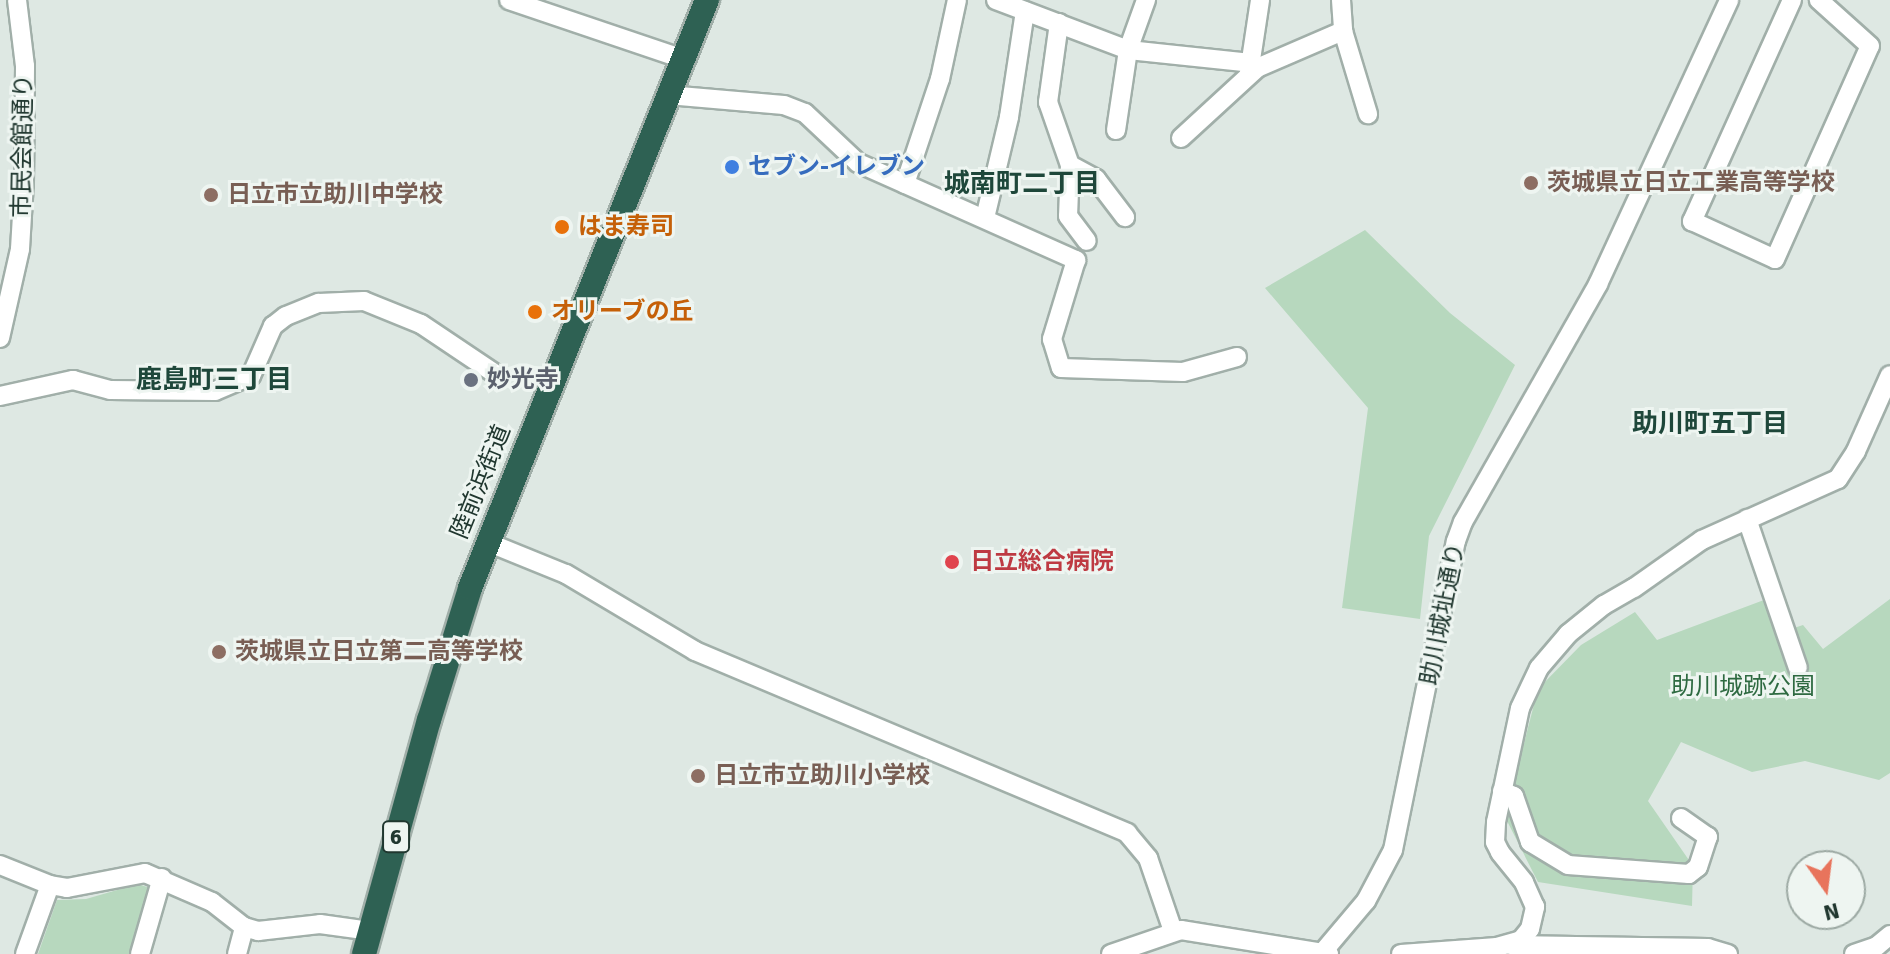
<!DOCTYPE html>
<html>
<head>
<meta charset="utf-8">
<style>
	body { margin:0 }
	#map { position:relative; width:1890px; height:954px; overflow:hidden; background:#dee8e3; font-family:Signika,"Noto Sans JP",sans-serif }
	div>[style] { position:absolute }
	.green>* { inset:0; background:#b7d8be }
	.roads { filter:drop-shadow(2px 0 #a1afa9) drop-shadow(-2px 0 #a1afa9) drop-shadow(0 2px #a1afa9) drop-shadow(0 -2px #a1afa9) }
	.minor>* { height:18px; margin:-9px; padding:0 9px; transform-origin:9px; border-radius:9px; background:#fff }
	.highway>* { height:24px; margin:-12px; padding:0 12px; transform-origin:12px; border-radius:12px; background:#2e6153 }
	.dots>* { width:22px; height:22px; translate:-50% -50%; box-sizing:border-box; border:4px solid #eef5f1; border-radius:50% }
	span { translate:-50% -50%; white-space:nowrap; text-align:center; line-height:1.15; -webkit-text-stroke:6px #eef5f1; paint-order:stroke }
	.shield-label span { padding:2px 6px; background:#eef5f1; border:2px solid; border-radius:6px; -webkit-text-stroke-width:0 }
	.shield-label { font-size:22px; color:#20372f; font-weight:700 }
	.street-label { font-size:24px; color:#20372f }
	.shop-label { font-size:24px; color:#366cbe; font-weight:700 }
	.left { translate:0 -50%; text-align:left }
	.education-label { font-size:24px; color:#785e54; font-weight:700 }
	.food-label { font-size:24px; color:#c56008; font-weight:700 }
	.worship-label { font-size:24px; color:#5b616d; font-weight:700 }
	.health-label { font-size:24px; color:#be3a42; font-weight:700 }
	.park-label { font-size:24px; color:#2e6a41 }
	.neighbourhood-label { font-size:26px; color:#1e473a; font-weight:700 }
	.north { position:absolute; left:1786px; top:850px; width:80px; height:80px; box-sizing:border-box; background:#eef5f1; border:2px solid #9ca9a3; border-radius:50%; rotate:166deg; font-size:22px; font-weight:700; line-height:32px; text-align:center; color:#20372f }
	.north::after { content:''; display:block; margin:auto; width:28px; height:36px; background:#e8745c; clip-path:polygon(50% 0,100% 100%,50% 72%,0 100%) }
</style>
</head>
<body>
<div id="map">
	<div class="green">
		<i style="clip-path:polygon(1365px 230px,1450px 313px,1515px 365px,1429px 536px,1420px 619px,1342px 608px,1368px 408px,1265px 288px)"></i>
		<i style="clip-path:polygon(1780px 594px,1791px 629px,1803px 625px,1823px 649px,1890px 599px,1890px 773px,1879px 780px,1805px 761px,1752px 772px,1681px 742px,1648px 801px,1693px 866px,1692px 906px,1538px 882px,1505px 817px,1538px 689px,1581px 645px,1635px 612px,1657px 640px)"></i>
		<i style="clip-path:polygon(138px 884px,153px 889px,131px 954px,38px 954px,57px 900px,86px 899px)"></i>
	</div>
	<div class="roads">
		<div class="minor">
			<i style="left:509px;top:0;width:184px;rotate:18.7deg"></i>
			<i style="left:996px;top:0;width:141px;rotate:20.7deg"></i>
			<i style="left:1128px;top:50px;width:81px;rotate:98.5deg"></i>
			<i style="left:1146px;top:0;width:53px;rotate:109.8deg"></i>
			<i style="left:1128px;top:50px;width:124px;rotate:6deg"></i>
			<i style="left:1341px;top:0;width:31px;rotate:86deg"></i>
			<i style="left:1343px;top:31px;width:87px;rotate:73.2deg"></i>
			<i style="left:1792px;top:0;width:243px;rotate:114.3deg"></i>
			<i style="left:1692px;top:221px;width:91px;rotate:24.6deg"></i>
			<i style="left:1775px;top:259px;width:233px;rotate:-66deg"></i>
			<i style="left:1870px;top:46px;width:69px;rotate:-138deg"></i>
			<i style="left:1059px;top:23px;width:80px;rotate:97.9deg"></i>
			<i style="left:1048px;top:102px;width:67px;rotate:70.8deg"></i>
			<i style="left:1070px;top:165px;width:51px;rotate:92.2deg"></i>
			<i style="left:1068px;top:216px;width:31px;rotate:53deg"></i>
			<i style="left:1249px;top:73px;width:74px;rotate:-81.4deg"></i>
			<i style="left:668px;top:95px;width:116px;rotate:4.9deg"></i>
			<i style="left:784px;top:105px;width:22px;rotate:21deg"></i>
			<i style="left:805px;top:113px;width:73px;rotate:43.3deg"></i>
			<i style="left:858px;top:163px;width:239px;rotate:24deg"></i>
			<i style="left:1076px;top:260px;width:83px;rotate:106.9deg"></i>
			<i style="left:1052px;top:339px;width:30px;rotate:73deg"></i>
			<i style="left:1061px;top:368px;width:122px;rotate:1.9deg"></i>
			<i style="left:1183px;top:372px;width:56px;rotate:-15.5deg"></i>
			<i style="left:1181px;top:138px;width:103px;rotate:-42.6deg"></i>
			<i style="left:1257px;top:68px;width:94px;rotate:-23.3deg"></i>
			<i style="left:1070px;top:165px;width:30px;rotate:28deg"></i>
			<i style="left:1096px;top:179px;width:48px;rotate:52.7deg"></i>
			<i style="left:905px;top:184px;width:111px;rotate:-71.6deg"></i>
			<i style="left:940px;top:79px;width:81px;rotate:-77.9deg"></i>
			<i style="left:985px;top:218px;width:104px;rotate:-76.6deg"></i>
			<i style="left:1009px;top:117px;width:107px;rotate:-81.4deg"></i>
			<i style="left:0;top:338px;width:91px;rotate:-77.3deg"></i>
			<i style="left:20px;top:249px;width:67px;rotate:-86.6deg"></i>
			<i style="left:24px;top:182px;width:116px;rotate:-89.5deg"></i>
			<i style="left:25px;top:66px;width:66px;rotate:-96.9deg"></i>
			<i style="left:0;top:396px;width:75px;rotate:-12.4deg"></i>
			<i style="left:73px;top:380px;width:38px;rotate:15deg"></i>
			<i style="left:110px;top:390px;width:105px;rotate:0.5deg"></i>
			<i style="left:215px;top:391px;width:39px;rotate:-23deg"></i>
			<i style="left:251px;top:376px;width:55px;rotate:-66.3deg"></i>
			<i style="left:273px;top:326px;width:16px;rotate:-38deg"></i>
			<i style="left:286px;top:316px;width:35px;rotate:-22deg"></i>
			<i style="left:319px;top:303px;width:45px;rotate:-2.5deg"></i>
			<i style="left:364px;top:301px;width:61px;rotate:22deg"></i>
			<i style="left:421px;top:324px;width:92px;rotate:33.9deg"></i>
			<i style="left:1747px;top:519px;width:157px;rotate:71.1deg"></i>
			<i style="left:487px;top:542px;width:85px;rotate:22.1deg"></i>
			<i style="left:566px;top:574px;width:150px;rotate:30.8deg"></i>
			<i style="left:695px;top:651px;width:469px;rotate:22.8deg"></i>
			<i style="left:1127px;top:833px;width:33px;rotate:50deg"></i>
			<i style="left:1148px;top:858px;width:77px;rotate:71.1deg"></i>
			<i style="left:1502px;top:791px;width:13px;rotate:23deg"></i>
			<i style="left:1514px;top:796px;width:49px;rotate:70.8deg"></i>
			<i style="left:1530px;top:842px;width:44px;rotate:31.2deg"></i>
			<i style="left:1568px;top:865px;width:121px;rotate:4.3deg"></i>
			<i style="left:1689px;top:874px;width:11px;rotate:-38deg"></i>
			<i style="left:1698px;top:867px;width:32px;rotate:-72deg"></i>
			<i style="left:1708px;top:837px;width:33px;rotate:-145deg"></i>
			<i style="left:0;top:865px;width:54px;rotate:21.8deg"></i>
			<i style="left:50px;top:885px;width:17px;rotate:10deg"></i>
			<i style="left:67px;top:888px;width:79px;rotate:-10.9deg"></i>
			<i style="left:145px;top:873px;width:73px;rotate:23.4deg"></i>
			<i style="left:212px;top:902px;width:41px;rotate:38deg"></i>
			<i style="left:244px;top:927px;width:15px;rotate:16deg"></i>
			<i style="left:258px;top:931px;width:62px;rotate:-6.4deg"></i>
			<i style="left:320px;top:924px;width:50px;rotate:8deg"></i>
			<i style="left:1510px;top:945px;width:198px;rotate:0.9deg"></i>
			<i style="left:1708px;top:948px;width:21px;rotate:17deg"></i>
			<i style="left:1322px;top:953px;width:68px;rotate:-49.8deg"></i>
			<i style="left:1366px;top:901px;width:58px;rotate:-62.1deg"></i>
			<i style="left:1393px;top:850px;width:315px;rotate:-78.5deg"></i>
			<i style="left:1456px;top:541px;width:20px;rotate:-70deg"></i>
			<i style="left:1463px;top:522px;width:274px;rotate:-60.4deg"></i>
			<i style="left:1598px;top:284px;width:313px;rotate:-65.2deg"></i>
			<i style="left:25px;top:954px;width:73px;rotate:-70.1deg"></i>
			<i style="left:140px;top:954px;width:79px;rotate:-73.9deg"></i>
			<i style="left:237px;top:954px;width:28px;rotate:-75deg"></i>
			<i style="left:1111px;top:954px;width:74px;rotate:-18.9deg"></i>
			<i style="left:1181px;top:930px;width:150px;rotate:9.2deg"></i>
			<i style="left:1401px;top:954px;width:96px;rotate:-4.2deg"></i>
			<i style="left:1497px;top:947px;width:25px;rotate:-16deg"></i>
			<i style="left:1521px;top:940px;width:14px;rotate:-51deg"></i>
			<i style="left:1530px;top:929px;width:23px;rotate:-77deg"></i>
			<i style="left:1535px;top:907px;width:27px;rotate:-114deg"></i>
			<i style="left:1524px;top:882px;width:38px;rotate:-129deg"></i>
			<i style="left:1500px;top:852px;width:11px;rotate:-117deg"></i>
			<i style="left:1495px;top:842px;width:20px;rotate:-87deg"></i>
			<i style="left:1496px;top:822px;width:116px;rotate:-78.1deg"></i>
			<i style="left:1520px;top:708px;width:44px;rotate:-64.6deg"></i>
			<i style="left:1539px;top:668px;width:45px;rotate:-49.5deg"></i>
			<i style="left:1568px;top:634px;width:46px;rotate:-38.9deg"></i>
			<i style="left:1604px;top:605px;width:34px;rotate:-30deg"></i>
			<i style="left:1634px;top:588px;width:83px;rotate:-35.2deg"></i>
			<i style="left:1702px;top:540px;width:149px;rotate:-24.2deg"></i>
			<i style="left:1838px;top:479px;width:33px;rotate:-57deg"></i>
			<i style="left:1856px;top:451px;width:83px;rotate:-65.9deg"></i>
			<i style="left:1854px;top:954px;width:24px;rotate:-19deg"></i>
			<i style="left:1877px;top:946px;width:17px;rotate:-40deg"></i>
		</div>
		<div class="highway">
			<i style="left:364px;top:954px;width:243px;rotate:-74.5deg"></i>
			<i style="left:429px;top:720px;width:138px;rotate:-72.7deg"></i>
			<i style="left:470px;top:588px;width:634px;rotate:-68.05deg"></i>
		</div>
	</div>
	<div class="dots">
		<i style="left:732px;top:167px;background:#3f7fe0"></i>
		<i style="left:1531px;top:183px;background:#8d6e63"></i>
		<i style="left:211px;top:195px;background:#8d6e63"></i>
		<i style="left:562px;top:227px;background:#e8710a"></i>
		<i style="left:535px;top:312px;background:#e8710a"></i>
		<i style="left:471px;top:380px;background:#6b7280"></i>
		<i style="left:952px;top:562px;background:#e0444e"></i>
		<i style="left:219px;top:652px;background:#8d6e63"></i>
		<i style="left:698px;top:776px;background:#8d6e63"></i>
	</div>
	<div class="shield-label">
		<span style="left:396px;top:837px">6</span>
	</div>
	<div class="street-label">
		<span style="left:23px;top:146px;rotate:-89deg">市民会館通り</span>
		<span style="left:481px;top:482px;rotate:-68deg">陸前浜街道</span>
		<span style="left:1443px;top:614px;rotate:-79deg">助川城址通り</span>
	</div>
	<div class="shop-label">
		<span class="left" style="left:748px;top:167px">セブン-イレブン</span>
	</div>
	<div class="education-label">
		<span class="left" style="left:1547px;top:183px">茨城県立日立工業高等学校</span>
		<span class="left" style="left:227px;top:195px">日立市立助川中学校</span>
		<span class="left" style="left:235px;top:652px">茨城県立日立第二高等学校</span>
		<span class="left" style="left:714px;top:776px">日立市立助川小学校</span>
	</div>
	<div class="food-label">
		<span class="left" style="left:578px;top:227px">はま寿司</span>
		<span class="left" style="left:551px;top:312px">オリーブの丘</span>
	</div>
	<div class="worship-label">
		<span class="left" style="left:487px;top:380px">妙光寺</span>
	</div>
	<div class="health-label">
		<span class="left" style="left:970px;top:562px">日立総合病院</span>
	</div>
	<div class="park-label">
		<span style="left:1743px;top:687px">助川城跡公園</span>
	</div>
	<div class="neighbourhood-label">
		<span style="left:1022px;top:185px">城南町二丁目</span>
		<span style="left:214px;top:381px">鹿島町三丁目</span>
		<span style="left:1710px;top:425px">助川町五丁目</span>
	</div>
	<div class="north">N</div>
</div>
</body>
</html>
